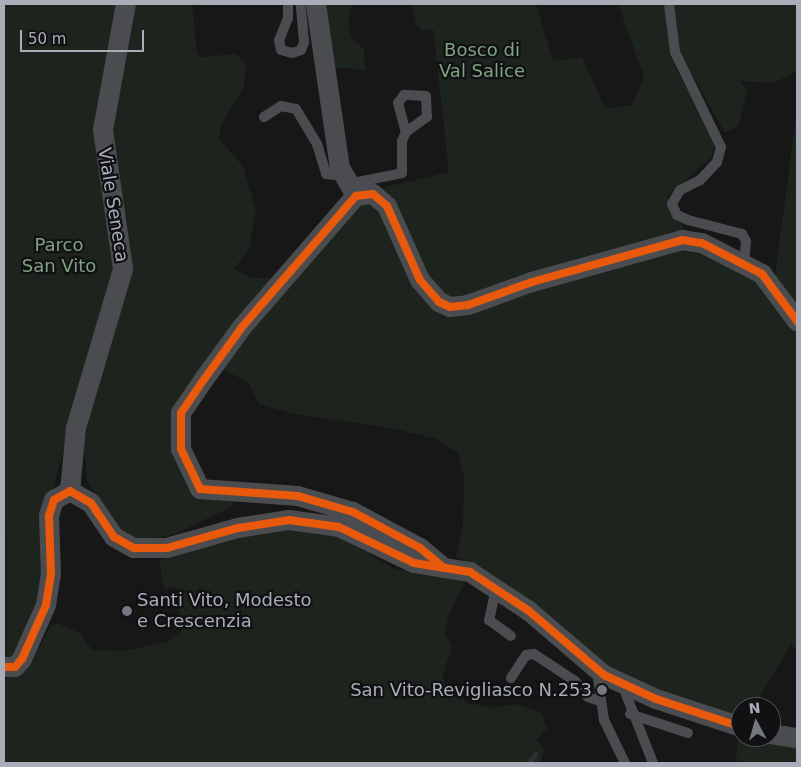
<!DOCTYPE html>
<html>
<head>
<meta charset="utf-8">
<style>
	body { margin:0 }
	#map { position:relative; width:801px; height:767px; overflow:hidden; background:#171717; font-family:"DejaVu Sans",sans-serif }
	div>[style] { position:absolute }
	.green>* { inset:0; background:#1d241e }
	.stream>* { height:5px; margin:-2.5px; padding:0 2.5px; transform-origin:2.5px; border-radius:2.5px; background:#2a3239 }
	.service>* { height:10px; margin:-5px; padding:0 5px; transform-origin:5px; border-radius:5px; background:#4b4c50 }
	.minor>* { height:20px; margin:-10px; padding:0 10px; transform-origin:10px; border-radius:10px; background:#4b4c50 }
	.cycleway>* { height:8px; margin:-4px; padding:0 4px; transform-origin:4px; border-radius:4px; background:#e8590c }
	.dots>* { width:14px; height:14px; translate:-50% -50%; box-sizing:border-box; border:2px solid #111113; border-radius:50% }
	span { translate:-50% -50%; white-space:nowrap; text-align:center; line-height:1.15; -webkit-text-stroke:4.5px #111113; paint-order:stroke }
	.park-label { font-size:18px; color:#7fa381 }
	.street-label { font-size:18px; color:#a8adb8 }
	.poi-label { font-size:18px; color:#a8adb8 }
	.left { translate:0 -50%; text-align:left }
	.right { translate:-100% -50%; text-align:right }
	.frame { position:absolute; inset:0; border:5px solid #a8adb8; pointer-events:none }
	.north { position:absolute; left:731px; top:697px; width:50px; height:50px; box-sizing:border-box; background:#111113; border:1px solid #4d4f55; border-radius:50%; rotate:354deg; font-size:14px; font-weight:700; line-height:20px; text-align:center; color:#a8adb8 }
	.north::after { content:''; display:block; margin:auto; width:18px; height:22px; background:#757880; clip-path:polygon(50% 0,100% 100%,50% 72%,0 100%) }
	.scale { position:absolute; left:20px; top:30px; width:124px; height:22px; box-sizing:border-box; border:2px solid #a8adb8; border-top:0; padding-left:6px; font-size:15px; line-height:18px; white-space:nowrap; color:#a8adb8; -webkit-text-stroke:4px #111113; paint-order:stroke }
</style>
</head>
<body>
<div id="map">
	<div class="green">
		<i style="clip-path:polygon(4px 4px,119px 4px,95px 128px,115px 257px,112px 273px,41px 533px,43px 583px,14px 657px,6px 658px)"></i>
		<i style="clip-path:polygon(135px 4px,192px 4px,197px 54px,202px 57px,236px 54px,246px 65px,244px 87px,222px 123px,219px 139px,243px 166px,256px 211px,249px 249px,234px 269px,252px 278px,275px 278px,171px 430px,180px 471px,192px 492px,233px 499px,233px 506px,177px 533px,136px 543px,122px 533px,87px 481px,84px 447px,89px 413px,133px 270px,112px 130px)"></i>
		<i style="clip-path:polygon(326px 4px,352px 4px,348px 23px,352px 39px,364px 49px,365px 70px,332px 67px)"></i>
		<i style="clip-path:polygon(411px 4px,536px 4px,553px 61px,582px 57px,603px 104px,610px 109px,632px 105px,644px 77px,618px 4px,797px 4px,797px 71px,774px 83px,740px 81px,747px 90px,739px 125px,725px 133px,684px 60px,674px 65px,715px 141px,712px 157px,668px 196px,668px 208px,683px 222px,684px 236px,461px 303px,439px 296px,377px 189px,449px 172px,433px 29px,422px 30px,417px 25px)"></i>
		<i style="clip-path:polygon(797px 110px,797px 313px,775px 276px)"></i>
		<i style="clip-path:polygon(372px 200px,434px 303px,683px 246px,752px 273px,788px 311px,797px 331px,797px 651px,791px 644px,754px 707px,741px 707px,741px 719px,692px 705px,599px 663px,510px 587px,456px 556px,463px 524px,464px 477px,458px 453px,436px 439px,391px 428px,294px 414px,259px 404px,248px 382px,220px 368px,359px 203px)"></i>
		<i style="clip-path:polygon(277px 528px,328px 531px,395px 569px,465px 581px,448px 616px,445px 634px,452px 645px,443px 675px,446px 689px,468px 703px,495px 708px,515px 704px,541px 712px,547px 728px,536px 740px,544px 749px,540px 763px,4px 763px,4px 680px,31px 662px,50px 627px,57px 623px,80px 633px,92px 650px,124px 651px,168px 642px,181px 631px,177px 587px,164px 589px,159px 560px)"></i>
		<i style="clip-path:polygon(738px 734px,797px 746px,797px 763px,748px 763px,736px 759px)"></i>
	</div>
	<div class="stream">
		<i style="left:529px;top:763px;width:11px;rotate:-56deg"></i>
	</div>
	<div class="service">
		<i style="left:288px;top:4px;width:14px;rotate:90deg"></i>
		<i style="left:288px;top:18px;width:24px;rotate:112deg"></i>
		<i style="left:279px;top:40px;width:10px;rotate:79deg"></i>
		<i style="left:281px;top:50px;width:11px;rotate:15deg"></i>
		<i style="left:292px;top:53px;width:9px;rotate:-18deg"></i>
		<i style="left:301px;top:50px;width:9px;rotate:-69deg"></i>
		<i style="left:304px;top:42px;width:38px;rotate:-95deg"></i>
		<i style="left:669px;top:4px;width:48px;rotate:82.9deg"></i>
		<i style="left:675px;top:52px;width:106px;rotate:64.2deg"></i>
		<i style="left:721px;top:147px;width:16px;rotate:105deg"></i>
		<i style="left:717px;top:162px;width:25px;rotate:133deg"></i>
		<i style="left:700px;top:180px;width:22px;rotate:153deg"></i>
		<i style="left:680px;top:190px;width:16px;rotate:120deg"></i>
		<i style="left:672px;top:204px;width:12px;rotate:66deg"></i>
		<i style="left:677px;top:215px;width:12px;rotate:24deg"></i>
		<i style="left:688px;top:220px;width:56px;rotate:14.5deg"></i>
		<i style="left:742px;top:234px;width:8px;rotate:60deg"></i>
		<i style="left:746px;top:241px;width:21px;rotate:95deg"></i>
		<i style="left:264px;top:117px;width:20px;rotate:-33deg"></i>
		<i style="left:281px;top:106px;width:15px;rotate:11deg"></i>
		<i style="left:296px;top:109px;width:41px;rotate:59deg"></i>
		<i style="left:317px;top:144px;width:31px;rotate:73deg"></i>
		<i style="left:326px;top:174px;width:18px;rotate:6deg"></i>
		<i style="left:348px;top:184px;width:55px;rotate:-11.5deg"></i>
		<i style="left:402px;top:173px;width:32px;rotate:-90deg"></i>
		<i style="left:402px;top:141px;width:10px;rotate:-66deg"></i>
		<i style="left:406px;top:132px;width:26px;rotate:-36deg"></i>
		<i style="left:427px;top:117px;width:21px;rotate:-93deg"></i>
		<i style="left:426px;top:96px;width:22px;rotate:-177deg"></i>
		<i style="left:404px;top:95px;width:10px;rotate:127deg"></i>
		<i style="left:398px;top:103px;width:30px;rotate:75deg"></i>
		<i style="left:496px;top:588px;width:33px;rotate:102deg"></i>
		<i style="left:489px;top:620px;width:27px;rotate:36deg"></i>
		<i style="left:597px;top:671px;width:49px;rotate:81.9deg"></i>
		<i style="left:604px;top:720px;width:48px;rotate:64deg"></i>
		<i style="left:511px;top:678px;width:27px;rotate:-57deg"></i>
		<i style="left:526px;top:655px;width:8px;rotate:-7deg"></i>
		<i style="left:534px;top:654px;width:49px;rotate:33.4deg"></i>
		<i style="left:575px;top:681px;width:21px;rotate:51deg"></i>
		<i style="left:588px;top:697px;width:12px;rotate:20deg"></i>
		<i style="left:622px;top:684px;width:85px;rotate:68.6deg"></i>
		<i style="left:630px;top:714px;width:61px;rotate:18.1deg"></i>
	</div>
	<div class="minor">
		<i style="left:316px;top:4px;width:166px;rotate:81.7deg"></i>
		<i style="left:340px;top:168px;width:32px;rotate:60deg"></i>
		<i style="left:70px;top:491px;width:63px;rotate:-84.6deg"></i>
		<i style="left:76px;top:428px;width:166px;rotate:-73.5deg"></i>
		<i style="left:123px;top:269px;width:140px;rotate:-98.2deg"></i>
		<i style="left:103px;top:130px;width:128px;rotate:-79.7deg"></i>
		<i style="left:444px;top:568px;width:31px;rotate:-140deg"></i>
		<i style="left:420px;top:548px;width:76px;rotate:-151.8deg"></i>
		<i style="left:353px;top:512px;width:57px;rotate:-163.8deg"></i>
		<i style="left:298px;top:496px;width:98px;rotate:-175.9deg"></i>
		<i style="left:200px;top:489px;width:44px;rotate:-115.4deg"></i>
		<i style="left:181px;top:449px;width:36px;rotate:-90deg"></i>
		<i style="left:181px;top:413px;width:42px;rotate:-55.6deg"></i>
		<i style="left:205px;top:378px;width:63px;rotate:-54deg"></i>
		<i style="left:242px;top:327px;width:174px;rotate:-49deg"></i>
		<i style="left:356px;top:196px;width:17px;rotate:-7deg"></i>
		<i style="left:373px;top:194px;width:18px;rotate:41deg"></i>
		<i style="left:387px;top:206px;width:81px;rotate:66deg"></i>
		<i style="left:420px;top:280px;width:29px;rotate:49deg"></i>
		<i style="left:439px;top:302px;width:12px;rotate:24deg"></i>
		<i style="left:450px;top:307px;width:18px;rotate:-6deg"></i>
		<i style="left:468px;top:305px;width:68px;rotate:-19.8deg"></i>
		<i style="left:532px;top:282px;width:156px;rotate:-15.6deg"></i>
		<i style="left:682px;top:240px;width:20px;rotate:9deg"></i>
		<i style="left:702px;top:243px;width:68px;rotate:27.3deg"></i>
		<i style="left:762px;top:274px;width:59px;rotate:53.3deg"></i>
		<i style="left:4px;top:667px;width:11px"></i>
		<i style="left:15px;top:667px;width:11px;rotate:-49deg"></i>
		<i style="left:22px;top:659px;width:59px;rotate:-66deg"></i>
		<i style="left:46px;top:605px;width:31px;rotate:-81deg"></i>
		<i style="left:51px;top:574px;width:58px;rotate:-92deg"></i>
		<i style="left:49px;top:516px;width:17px;rotate:-73deg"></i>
		<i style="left:54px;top:500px;width:18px;rotate:-29deg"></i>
		<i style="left:70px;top:491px;width:24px;rotate:30deg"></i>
		<i style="left:91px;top:503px;width:41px;rotate:55.9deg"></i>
		<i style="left:114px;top:537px;width:23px;rotate:29deg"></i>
		<i style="left:134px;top:548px;width:33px"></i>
		<i style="left:167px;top:548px;width:74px;rotate:-15.7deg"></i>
		<i style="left:238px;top:528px;width:52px;rotate:-8.9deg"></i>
		<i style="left:289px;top:520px;width:50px;rotate:8deg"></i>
		<i style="left:339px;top:527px;width:83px;rotate:25.6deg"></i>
		<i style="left:414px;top:563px;width:57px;rotate:9.1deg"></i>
		<i style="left:470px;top:572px;width:71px;rotate:33.5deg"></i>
		<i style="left:529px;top:611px;width:99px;rotate:40.5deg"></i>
		<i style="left:604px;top:675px;width:57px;rotate:24.8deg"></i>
		<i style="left:656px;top:699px;width:89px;rotate:18.2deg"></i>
		<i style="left:771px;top:734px;width:26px;rotate:9deg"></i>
	</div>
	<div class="cycleway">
		<i style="left:444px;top:568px;width:31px;rotate:-140deg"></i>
		<i style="left:420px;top:548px;width:76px;rotate:-151.8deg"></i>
		<i style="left:353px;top:512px;width:57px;rotate:-163.8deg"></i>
		<i style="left:298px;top:496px;width:98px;rotate:-175.9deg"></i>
		<i style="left:200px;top:489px;width:44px;rotate:-115.4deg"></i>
		<i style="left:181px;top:449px;width:36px;rotate:-90deg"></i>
		<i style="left:181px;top:413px;width:42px;rotate:-55.6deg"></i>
		<i style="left:205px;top:378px;width:63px;rotate:-54deg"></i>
		<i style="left:242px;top:327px;width:174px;rotate:-49deg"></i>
		<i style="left:356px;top:196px;width:17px;rotate:-7deg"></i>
		<i style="left:373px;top:194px;width:18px;rotate:41deg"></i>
		<i style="left:387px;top:206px;width:81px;rotate:66deg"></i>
		<i style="left:420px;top:280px;width:29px;rotate:49deg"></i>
		<i style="left:439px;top:302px;width:12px;rotate:24deg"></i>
		<i style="left:450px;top:307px;width:18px;rotate:-6deg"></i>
		<i style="left:468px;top:305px;width:68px;rotate:-19.8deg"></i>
		<i style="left:532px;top:282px;width:156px;rotate:-15.6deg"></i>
		<i style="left:682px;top:240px;width:20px;rotate:9deg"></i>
		<i style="left:702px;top:243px;width:68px;rotate:27.3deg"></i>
		<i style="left:762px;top:274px;width:59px;rotate:53.3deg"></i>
		<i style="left:4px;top:667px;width:11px"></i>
		<i style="left:15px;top:667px;width:11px;rotate:-49deg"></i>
		<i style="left:22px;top:659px;width:59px;rotate:-66deg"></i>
		<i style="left:46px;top:605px;width:31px;rotate:-81deg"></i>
		<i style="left:51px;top:574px;width:58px;rotate:-92deg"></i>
		<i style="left:49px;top:516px;width:17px;rotate:-73deg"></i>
		<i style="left:54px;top:500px;width:18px;rotate:-29deg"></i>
		<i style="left:70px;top:491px;width:24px;rotate:30deg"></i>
		<i style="left:91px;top:503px;width:41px;rotate:55.9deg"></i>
		<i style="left:114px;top:537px;width:23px;rotate:29deg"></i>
		<i style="left:134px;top:548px;width:33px"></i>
		<i style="left:167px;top:548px;width:74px;rotate:-15.7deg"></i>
		<i style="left:238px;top:528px;width:52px;rotate:-8.9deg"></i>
		<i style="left:289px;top:520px;width:50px;rotate:8deg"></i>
		<i style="left:339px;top:527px;width:83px;rotate:25.6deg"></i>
		<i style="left:414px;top:563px;width:57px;rotate:9.1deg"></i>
		<i style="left:470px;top:572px;width:71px;rotate:33.5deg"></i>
		<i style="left:529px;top:611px;width:99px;rotate:40.5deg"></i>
		<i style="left:604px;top:675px;width:57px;rotate:24.8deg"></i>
		<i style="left:656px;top:699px;width:89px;rotate:18.2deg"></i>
	</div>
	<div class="dots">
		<i style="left:127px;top:611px;background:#757880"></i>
		<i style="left:602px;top:690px;background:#757880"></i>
	</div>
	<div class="park-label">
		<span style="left:482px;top:61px">Bosco di<br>Val Salice</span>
		<span style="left:59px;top:256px">Parco<br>San Vito</span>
	</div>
	<div class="street-label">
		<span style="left:113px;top:205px;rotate:81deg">Viale Seneca</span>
	</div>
	<div class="poi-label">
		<span class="left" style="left:137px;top:611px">Santi Vito, Modesto<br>e Crescenzia</span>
		<span class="right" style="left:592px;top:690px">San Vito-Revigliasco N.253</span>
	</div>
	<div class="frame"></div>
	<div class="north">N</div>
	<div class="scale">50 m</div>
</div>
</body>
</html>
